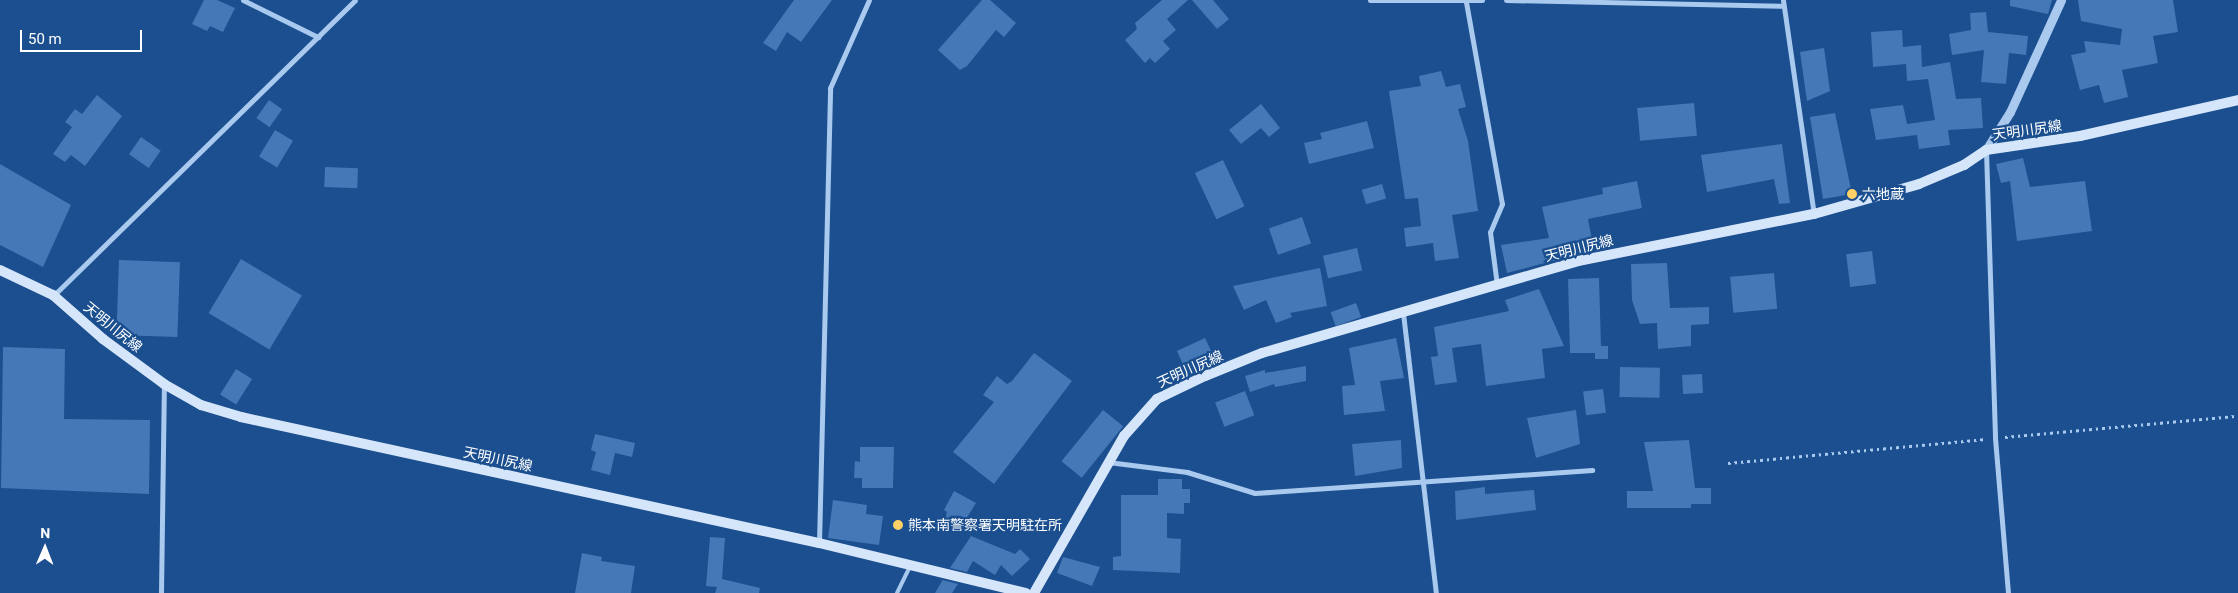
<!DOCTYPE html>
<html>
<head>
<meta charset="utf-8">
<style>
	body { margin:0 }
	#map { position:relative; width:2238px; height:593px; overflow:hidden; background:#1b4f8f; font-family:Roboto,"Noto Sans JP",sans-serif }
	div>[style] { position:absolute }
	.building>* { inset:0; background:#4478b7; transform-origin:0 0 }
	.path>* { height:3px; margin-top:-1.5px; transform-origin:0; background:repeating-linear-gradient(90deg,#a9c9ee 0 2.5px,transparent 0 6.5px) }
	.service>* { height:4px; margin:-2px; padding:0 2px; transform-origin:2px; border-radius:2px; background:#a9c9ee }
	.minor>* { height:5px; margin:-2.5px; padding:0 2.5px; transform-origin:2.5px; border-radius:2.5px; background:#a9c9ee }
	.tertiary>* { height:9px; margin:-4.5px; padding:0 4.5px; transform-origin:4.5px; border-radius:4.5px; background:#a9c9ee }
	.secondary>* { height:10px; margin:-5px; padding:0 5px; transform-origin:5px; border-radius:5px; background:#d6e6fa }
	.dots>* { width:14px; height:14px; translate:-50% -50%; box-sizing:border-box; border:2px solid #1b4f8f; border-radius:50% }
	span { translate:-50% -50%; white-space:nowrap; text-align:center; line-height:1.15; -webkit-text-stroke:4.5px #1b4f8f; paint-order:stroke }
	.street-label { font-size:14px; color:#fff }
	.poi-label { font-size:14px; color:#fff }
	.left { translate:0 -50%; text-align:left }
	.north { position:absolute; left:20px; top:523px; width:50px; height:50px; -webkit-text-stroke:4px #1b4f8f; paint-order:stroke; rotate:1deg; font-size:14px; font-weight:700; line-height:20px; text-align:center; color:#fff }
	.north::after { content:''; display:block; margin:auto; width:18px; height:22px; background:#fff; clip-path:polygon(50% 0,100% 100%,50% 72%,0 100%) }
	.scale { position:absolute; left:20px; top:30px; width:122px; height:22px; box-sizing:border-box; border:2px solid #fff; border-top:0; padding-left:6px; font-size:15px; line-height:18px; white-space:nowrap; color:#fff; -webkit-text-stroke:4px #1b4f8f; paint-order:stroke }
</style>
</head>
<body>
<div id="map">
	<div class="building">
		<i style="clip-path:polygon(204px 0,217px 0,235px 8px,223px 32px,210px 26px,207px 31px,192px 24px)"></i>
		<i style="clip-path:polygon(794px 0,832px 0,801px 42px,787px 32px,776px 51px,763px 43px)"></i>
		<i style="clip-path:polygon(982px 0,990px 0,1016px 23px,1004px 37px,996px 30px,967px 66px,960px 70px,938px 50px)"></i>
		<i style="clip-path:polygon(1162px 0,1188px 0,1167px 19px,1176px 30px,1163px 41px,1170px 49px,1155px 63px,1150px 58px,1145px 63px,1125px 40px,1137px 29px,1135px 23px)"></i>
		<i style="clip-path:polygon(1192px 0,1213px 0,1229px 19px,1217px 29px)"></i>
		<i style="clip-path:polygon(2010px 0,2052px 0,2048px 14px,2010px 6px)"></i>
		<i style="clip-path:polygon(2078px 0,2173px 0,2178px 32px,2153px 36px,2158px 63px,2122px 70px,2128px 97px,2104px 103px,2099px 85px,2080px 90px,2071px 55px,2086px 52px,2084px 41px,2120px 45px,2122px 29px,2081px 21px)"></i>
		<i style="clip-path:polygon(1986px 12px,1988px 32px,2028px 36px,2026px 55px,2009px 53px,2006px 84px,1981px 82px,1984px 50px,1952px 55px,1949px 34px,1971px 30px,1970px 13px)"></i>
		<i style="clip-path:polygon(1902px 30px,1903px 47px,1921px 45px,1922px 67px,1950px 62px,1956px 99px,1981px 98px,1983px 128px,1948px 130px,1950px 145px,1919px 149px,1917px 135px,1876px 140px,1870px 109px,1903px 105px,1907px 124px,1935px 120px,1928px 79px,1907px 81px,1906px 64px,1873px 67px,1871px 32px)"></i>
		<i style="clip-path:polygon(1824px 48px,1830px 91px,1807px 101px,1800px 52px)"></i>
		<i style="clip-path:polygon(1441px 71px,1446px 87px,1460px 84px,1466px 107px,1458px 109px,1468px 141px,1478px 211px,1452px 215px,1459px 258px,1435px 261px,1433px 243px,1406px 247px,1404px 228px,1421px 226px,1418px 198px,1405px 199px,1389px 91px,1421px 86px,1419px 76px)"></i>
		<i style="clip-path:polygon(97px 95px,122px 116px,85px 166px,71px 155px,65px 162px,53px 154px,72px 127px,65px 122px,75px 109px,82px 114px)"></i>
		<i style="left:269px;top:100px;width:16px;height:22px;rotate:35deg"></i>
		<i style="left:1694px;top:103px;width:33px;height:57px;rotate:85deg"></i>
		<i style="clip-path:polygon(1261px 104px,1280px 128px,1269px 137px,1261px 128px,1241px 144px,1229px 130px)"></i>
		<i style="clip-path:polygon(1835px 113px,1852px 194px,1823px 199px,1810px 117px)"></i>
		<i style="clip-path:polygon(2052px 120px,2056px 132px,2043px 135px,2040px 124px)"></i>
		<i style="clip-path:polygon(1367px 121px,1374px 148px,1309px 164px,1304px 143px,1322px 139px,1320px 133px)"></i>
		<i style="left:275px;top:130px;width:21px;height:31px;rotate:31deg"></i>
		<i style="left:141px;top:137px;width:24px;height:21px;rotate:35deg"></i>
		<i style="clip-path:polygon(1782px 144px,1790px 203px,1779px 204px,1774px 179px,1707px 192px,1701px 155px)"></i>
		<i style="clip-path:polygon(2023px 158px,2030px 187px,2085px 181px,2092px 231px,2017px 241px,2010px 181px,2001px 183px,1996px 164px)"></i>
		<i style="left:1223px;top:160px;width:51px;height:31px;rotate:65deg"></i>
		<i style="clip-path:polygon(0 164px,71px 205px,43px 267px,0 245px)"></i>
		<i style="left:325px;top:167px;width:33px;height:20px;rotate:2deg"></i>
		<i style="clip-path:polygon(1637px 181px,1642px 208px,1588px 219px,1594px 250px,1507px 273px,1501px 245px,1549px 238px,1542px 207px,1603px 194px,1602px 188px)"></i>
		<i style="left:1382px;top:184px;width:15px;height:21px;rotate:74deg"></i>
		<i style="left:1302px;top:217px;width:28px;height:35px;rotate:71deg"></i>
		<i style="left:1357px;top:248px;width:23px;height:35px;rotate:77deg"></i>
		<i style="left:1872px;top:251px;width:33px;height:26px;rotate:83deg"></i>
		<i style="left:241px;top:259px;width:71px;height:63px;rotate:31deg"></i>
		<i style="left:119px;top:260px;width:61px;height:75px;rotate:2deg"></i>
		<i style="clip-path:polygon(1667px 263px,1670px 308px,1709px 307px,1709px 324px,1691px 325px,1691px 346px,1658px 349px,1657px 323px,1640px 324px,1632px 300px,1631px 264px)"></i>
		<i style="clip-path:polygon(1320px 268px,1327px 306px,1290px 313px,1292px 317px,1276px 323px,1266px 300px,1244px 310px,1233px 286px)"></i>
		<i style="left:1774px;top:273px;width:36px;height:44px;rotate:85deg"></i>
		<i style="clip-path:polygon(1599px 278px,1601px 346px,1608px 346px,1608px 359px,1595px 359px,1595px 353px,1570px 353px,1568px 279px)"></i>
		<i style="clip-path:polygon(1539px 289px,1564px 346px,1542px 349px,1545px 378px,1486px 386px,1481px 344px,1452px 348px,1457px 382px,1435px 385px,1431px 357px,1438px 356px,1434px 327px,1509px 311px,1505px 300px)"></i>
		<i style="left:1356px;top:303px;width:15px;height:27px;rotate:70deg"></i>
		<i style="left:1205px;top:338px;width:23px;height:31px;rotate:65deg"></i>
		<i style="clip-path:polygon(1396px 338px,1404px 378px,1380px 381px,1385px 411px,1344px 415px,1342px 386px,1355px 385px,1349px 348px)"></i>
		<i style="clip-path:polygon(3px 347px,65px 349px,64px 419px,150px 420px,149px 494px,1px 488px)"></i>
		<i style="clip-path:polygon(1034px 353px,1072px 381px,994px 484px,953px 452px,994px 402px,983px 395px,997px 376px,1007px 384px,1012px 381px)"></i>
		<i style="clip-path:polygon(1306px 366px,1306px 381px,1275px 387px,1274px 384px,1250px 392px,1245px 376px,1265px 370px,1265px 373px)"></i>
		<i style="left:1620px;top:367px;width:40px;height:30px;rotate:1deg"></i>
		<i style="left:236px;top:369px;width:19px;height:30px;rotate:32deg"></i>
		<i style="left:1702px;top:374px;width:19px;height:20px;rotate:87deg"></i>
		<i style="left:1603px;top:389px;width:24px;height:20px;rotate:83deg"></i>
		<i style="left:1245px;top:391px;width:26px;height:32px;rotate:69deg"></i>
		<i style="left:1103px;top:410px;width:26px;height:66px;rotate:39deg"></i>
		<i style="clip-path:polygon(1576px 410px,1580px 444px,1536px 458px,1527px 418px)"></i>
		<i style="clip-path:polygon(595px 434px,635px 443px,632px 457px,615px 453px,610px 475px,591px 470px,596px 452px,591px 450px)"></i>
		<i style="clip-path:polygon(1401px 440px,1402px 468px,1355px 476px,1352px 444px)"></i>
		<i style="clip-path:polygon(1689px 440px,1695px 488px,1711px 488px,1711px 504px,1691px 504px,1691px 508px,1627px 508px,1627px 491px,1653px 491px,1644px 442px)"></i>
		<i style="clip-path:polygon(860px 447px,894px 447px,893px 488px,862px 488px,862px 478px,854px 478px,855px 461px,860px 462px)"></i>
		<i style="clip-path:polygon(1158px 479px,1182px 479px,1182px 489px,1190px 489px,1190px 503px,1184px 503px,1184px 514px,1167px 513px,1167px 538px,1181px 539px,1180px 573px,1113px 570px,1113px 557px,1121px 556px,1121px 495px,1158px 495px)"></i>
		<i style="clip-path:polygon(1485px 487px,1485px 494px,1534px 490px,1536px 510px,1456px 520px,1455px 491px)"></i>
		<i style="clip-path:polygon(954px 491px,976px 503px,958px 532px,944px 522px,947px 512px,944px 510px)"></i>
		<i style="clip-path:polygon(833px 500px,867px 505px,866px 514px,883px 516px,879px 545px,828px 538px)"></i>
		<i style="clip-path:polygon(971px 536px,1015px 554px,1020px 549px,1030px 559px,1012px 576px,1001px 565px,995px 575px,973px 561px,967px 572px,950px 568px)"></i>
		<i style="clip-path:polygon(710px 537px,725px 538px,722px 579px,760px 588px,759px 593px,715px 593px,717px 587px,706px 586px)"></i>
		<i style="clip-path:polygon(582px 553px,602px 557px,601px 561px,635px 566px,631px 593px,575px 593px)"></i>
		<i style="clip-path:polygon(1063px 557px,1100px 567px,1092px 586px,1057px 573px)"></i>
		<i style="clip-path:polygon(942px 581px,942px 580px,958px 584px,952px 593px,935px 593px)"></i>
	</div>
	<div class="path">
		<i style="left:2005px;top:437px;width:234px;rotate:-5.2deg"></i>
		<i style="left:1728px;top:463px;width:259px;rotate:-5.3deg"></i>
	</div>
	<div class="service">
		<i style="left:897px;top:593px;width:30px;rotate:-64deg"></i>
	</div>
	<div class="minor">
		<i style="left:243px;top:0;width:84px;rotate:26.3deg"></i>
		<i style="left:1370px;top:0;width:112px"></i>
		<i style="left:1506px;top:0;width:277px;rotate:1.2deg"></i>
		<i style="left:1783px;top:0;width:216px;rotate:81.8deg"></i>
		<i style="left:1466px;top:2px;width:205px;rotate:79.9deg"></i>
		<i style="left:1502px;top:204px;width:30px;rotate:113deg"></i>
		<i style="left:1490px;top:232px;width:53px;rotate:82.5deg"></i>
		<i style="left:1986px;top:150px;width:288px;rotate:88.2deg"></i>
		<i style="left:1995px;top:438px;width:156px;rotate:85.2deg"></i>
		<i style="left:54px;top:295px;width:421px;rotate:-44.4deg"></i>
		<i style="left:1403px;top:313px;width:282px;rotate:83.3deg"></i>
		<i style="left:1108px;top:462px;width:80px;rotate:7.2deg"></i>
		<i style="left:1187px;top:472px;width:71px;rotate:17.2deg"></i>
		<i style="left:1255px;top:493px;width:338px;rotate:-3.9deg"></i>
		<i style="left:819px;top:543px;width:455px;rotate:-88.6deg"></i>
		<i style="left:830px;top:88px;width:96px;rotate:-66.1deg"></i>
		<i style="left:161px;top:593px;width:209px;rotate:-89.2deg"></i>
	</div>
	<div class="tertiary">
		<i style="left:1986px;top:150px;width:45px;rotate:-57.7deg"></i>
		<i style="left:2010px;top:112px;width:123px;rotate:-65.5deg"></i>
	</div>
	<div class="secondary">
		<i style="left:0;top:270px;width:59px;rotate:25.3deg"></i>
		<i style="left:53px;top:295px;width:67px;rotate:41.3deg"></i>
		<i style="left:103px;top:339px;width:76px;rotate:36.4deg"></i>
		<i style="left:164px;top:384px;width:43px;rotate:29.6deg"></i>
		<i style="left:201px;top:405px;width:42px;rotate:16.7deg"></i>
		<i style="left:241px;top:417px;width:592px;rotate:12.3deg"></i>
		<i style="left:819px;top:543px;width:213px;rotate:13.6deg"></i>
		<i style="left:1034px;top:593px;width:181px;rotate:-60.2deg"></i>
		<i style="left:1124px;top:436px;width:50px;rotate:-48.3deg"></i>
		<i style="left:1157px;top:399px;width:53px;rotate:-25.6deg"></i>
		<i style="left:1205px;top:376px;width:61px;rotate:-22deg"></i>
		<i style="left:1262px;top:353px;width:329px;rotate:-16.2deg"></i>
		<i style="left:1578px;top:261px;width:241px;rotate:-11.3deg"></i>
		<i style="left:1814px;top:214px;width:109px;rotate:-15.9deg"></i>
		<i style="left:1919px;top:184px;width:49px;rotate:-22.9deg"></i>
		<i style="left:1964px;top:165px;width:27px;rotate:-34deg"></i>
		<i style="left:1986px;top:150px;width:95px;rotate:-8.5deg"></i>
		<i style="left:2080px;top:136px;width:162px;rotate:-12.8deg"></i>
	</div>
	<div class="dots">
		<i style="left:1852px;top:194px;background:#ffd166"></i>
		<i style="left:898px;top:525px;background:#ffd166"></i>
	</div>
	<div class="street-label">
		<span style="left:2027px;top:130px;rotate:-8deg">天明川尻線</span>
		<span style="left:1579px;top:248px;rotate:-14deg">天明川尻線</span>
		<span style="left:113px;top:327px;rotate:39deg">天明川尻線</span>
		<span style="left:1190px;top:369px;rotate:-24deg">天明川尻線</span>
		<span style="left:498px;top:459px;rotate:12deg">天明川尻線</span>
	</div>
	<div class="poi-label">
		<span class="left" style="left:1862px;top:194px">六地蔵</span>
		<span class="left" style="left:908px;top:525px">熊本南警察署天明駐在所</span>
	</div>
	<div class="north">N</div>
	<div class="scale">50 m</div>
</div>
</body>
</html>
